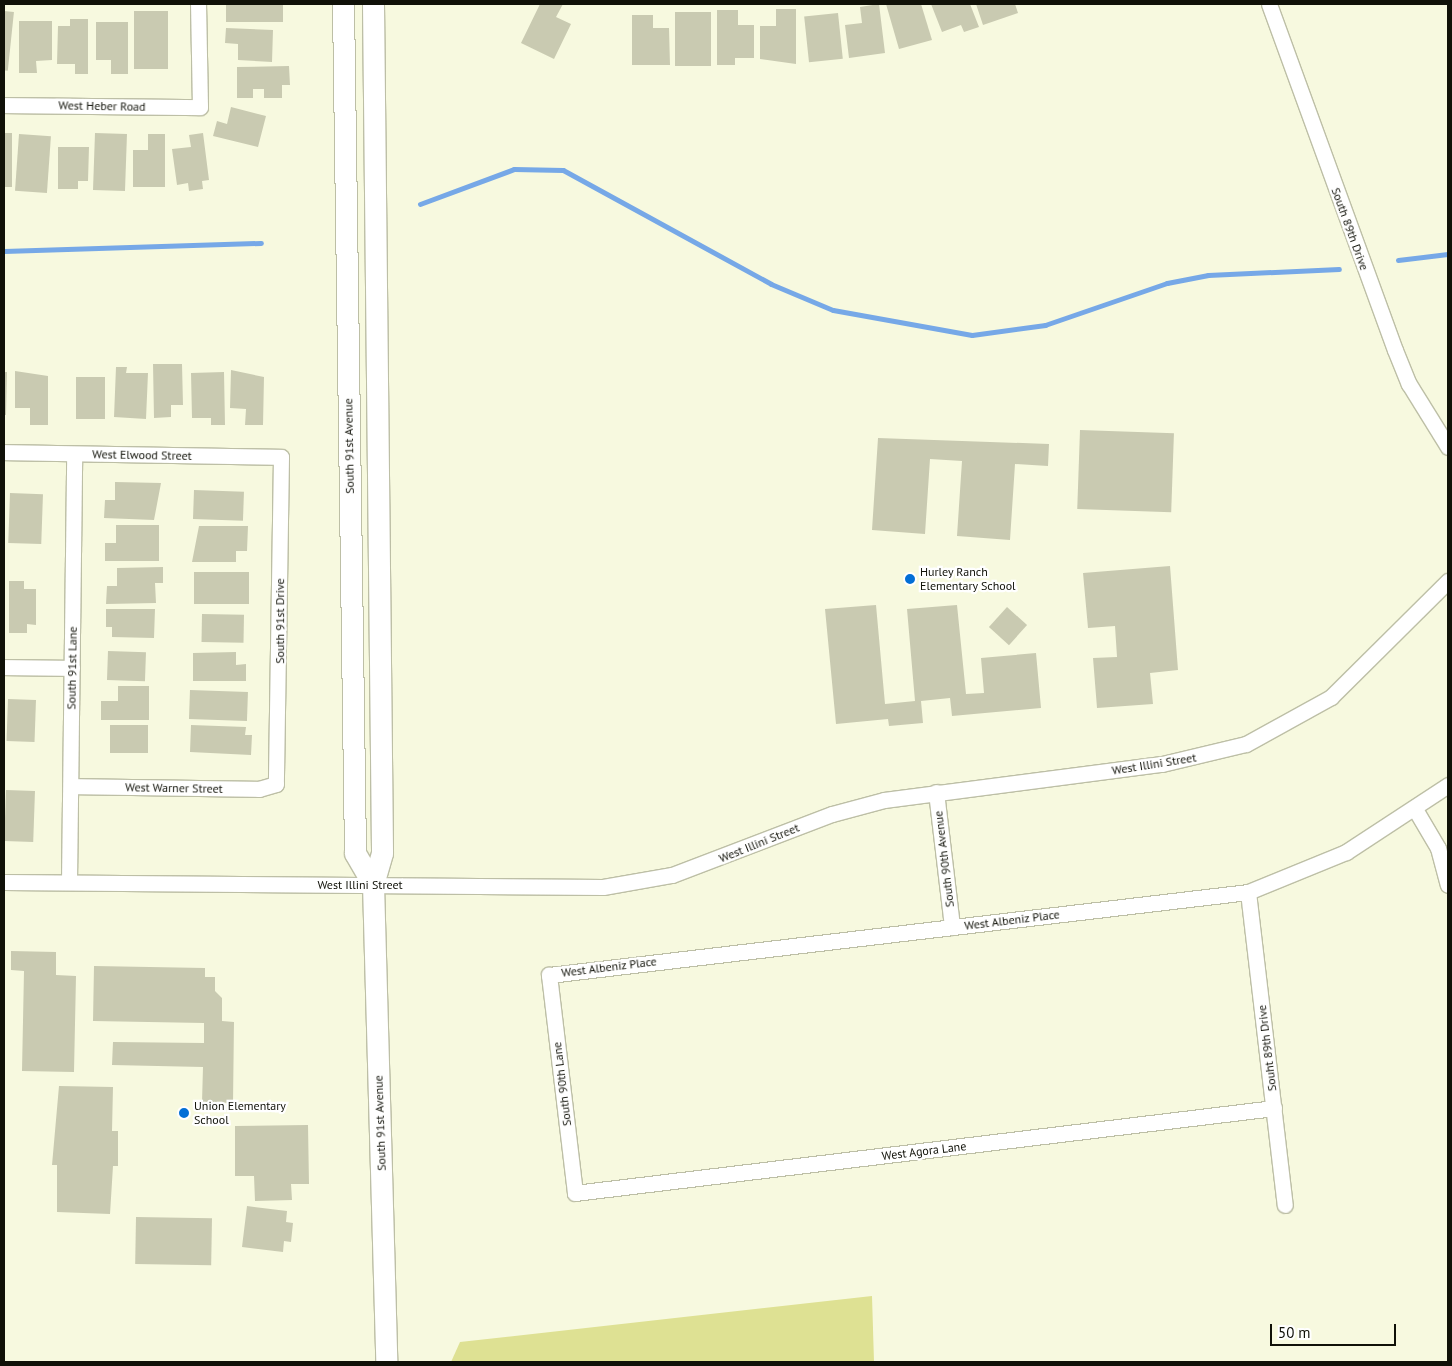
<!DOCTYPE html>
<html>
<head>
<meta charset="utf-8">
<style>
	body { margin:0 }
	#map { position:relative; width:1452px; height:1366px; overflow:hidden; background:#f7f9df; font-family:"PT Sans",sans-serif }
	div>[style] { position:absolute }
	.green>* { inset:0; background:#dee193 }
	.stream>* { height:5px; margin:-2.5px; padding:0 2.5px; transform-origin:2.5px; border-radius:2.5px; background:#76a8e7 }
	.building>* { inset:0; background:#c9cab1; transform-origin:0 0 }
	.roads { filter:drop-shadow(1px 0 #bdbfa6) drop-shadow(-1px 0 #bdbfa6) drop-shadow(0 1px #bdbfa6) drop-shadow(0 -1px #bdbfa6) }
	.street>* { height:15px; margin:-7.5px; padding:0 7.5px; transform-origin:7.5px; border-radius:7.5px; background:#fff }
	.secondary>* { height:21px; margin:-10.5px; padding:0 10.5px; transform-origin:10.5px; border-radius:10.5px; background:#fff }
	.dots>* { width:14px; height:14px; translate:-50% -50%; box-sizing:border-box; border:2px solid #fff; border-radius:50% }
	span { translate:-50% -50%; white-space:nowrap; text-align:center; line-height:1.15; -webkit-text-stroke:4.5px #fff; paint-order:stroke }
	.street-label { font-size:12px; color:#101108 }
	.poi-label { font-size:12px; color:#101108 }
	.left { translate:0 -50%; text-align:left }
	.frame { position:absolute; inset:0; border:5px solid #101108; pointer-events:none }
	.scale { position:absolute; left:1270px; top:1324px; width:126px; height:22px; box-sizing:border-box; border:2px solid #101108; border-top:0; padding-left:6px; font-size:15px; line-height:18px; white-space:nowrap; color:#101108; -webkit-text-stroke:4px #fff; paint-order:stroke }
</style>
</head>
<body>
<div id="map">
	<div class="green">
		<i style="clip-path:polygon(872px 1296px,874px 1362px,451px 1362px,460px 1342px)"></i>
	</div>
	<div class="stream">
		<i style="left:420px;top:204px;width:100px;rotate:-20.4deg"></i>
		<i style="left:514px;top:169px;width:49px;rotate:1.2deg"></i>
		<i style="left:563px;top:170px;width:237px;rotate:28.7deg"></i>
		<i style="left:771px;top:284px;width:67px;rotate:22.8deg"></i>
		<i style="left:833px;top:310px;width:141px;rotate:10.2deg"></i>
		<i style="left:972px;top:335px;width:74px;rotate:-7.8deg"></i>
		<i style="left:1045px;top:325px;width:129px;rotate:-19deg"></i>
		<i style="left:1167px;top:283px;width:42px;rotate:-11deg"></i>
		<i style="left:1208px;top:275px;width:131px;rotate:-2.6deg"></i>
		<i style="left:4px;top:251px;width:257px;rotate:-1.8deg"></i>
		<i style="left:1398px;top:260px;width:50px;rotate:-6.8deg"></i>
	</div>
	<div class="building">
		<i style="left:226px;top:4px;width:57px;height:18px"></i>
		<i style="clip-path:polygon(540px 4px,563px 4px,556px 17px,571px 24px,554px 59px,521px 43px)"></i>
		<i style="clip-path:polygon(879px 4px,885px 53px,849px 58px,845px 25px,862px 23px,860px 7px)"></i>
		<i style="clip-path:polygon(886px 4px,921px 4px,932px 40px,899px 49px)"></i>
		<i style="clip-path:polygon(931px 4px,970px 4px,979px 27px,964px 32px,961px 25px,942px 32px)"></i>
		<i style="clip-path:polygon(976px 4px,1015px 4px,1018px 13px,983px 25px)"></i>
		<i style="clip-path:polygon(776px 9px,796px 9px,796px 64px,760px 59px,760px 26px,776px 26px)"></i>
		<i style="clip-path:polygon(717px 10px,738px 10px,738px 25px,754px 25px,754px 58px,735px 58px,735px 65px,717px 65px)"></i>
		<i style="left:4px;top:11px;width:10px;height:59px;rotate:6deg"></i>
		<i style="left:134px;top:11px;width:34px;height:58px"></i>
		<i style="left:711px;top:12px;width:54px;height:36px;rotate:90deg"></i>
		<i style="left:838px;top:13px;width:46px;height:34px;rotate:84deg"></i>
		<i style="clip-path:polygon(632px 15px,653px 15px,653px 28px,669px 28px,670px 65px,632px 65px)"></i>
		<i style="clip-path:polygon(70px 19px,88px 19px,88px 74px,75px 74px,75px 64px,57px 64px,58px 26px,70px 26px)"></i>
		<i style="clip-path:polygon(19px 21px,52px 21px,52px 60px,36px 61px,37px 73px,19px 73px)"></i>
		<i style="clip-path:polygon(96px 22px,128px 22px,128px 74px,111px 74px,111px 60px,96px 60px)"></i>
		<i style="clip-path:polygon(226px 28px,273px 30px,272px 62px,238px 60px,238px 44px,225px 43px)"></i>
		<i style="clip-path:polygon(289px 66px,290px 85px,282px 85px,282px 98px,264px 98px,264px 89px,253px 89px,253px 98px,237px 98px,237px 67px)"></i>
		<i style="clip-path:polygon(231px 107px,266px 116px,258px 147px,213px 136px,217px 121px,227px 124px)"></i>
		<i style="left:4px;top:133px;width:8px;height:54px"></i>
		<i style="left:95px;top:133px;width:32px;height:57px;rotate:2deg"></i>
		<i style="clip-path:polygon(203px 133px,209px 180px,202px 181px,203px 189px,189px 191px,188px 183px,177px 185px,172px 149px,191px 147px,189px 135px)"></i>
		<i style="left:19px;top:134px;width:32px;height:57px;rotate:4deg"></i>
		<i style="clip-path:polygon(148px 134px,165px 134px,165px 187px,133px 187px,133px 150px,148px 150px)"></i>
		<i style="clip-path:polygon(58px 147px,89px 147px,88px 181px,78px 181px,78px 189px,58px 189px)"></i>
		<i style="clip-path:polygon(153px 364px,182px 364px,183px 405px,171px 405px,171px 417px,154px 418px)"></i>
		<i style="clip-path:polygon(116px 367px,127px 367px,126px 373px,148px 373px,146px 419px,114px 417px)"></i>
		<i style="clip-path:polygon(231px 370px,264px 377px,263px 425px,245px 425px,246px 409px,230px 408px)"></i>
		<i style="clip-path:polygon(15px 371px,48px 376px,48px 425px,30px 425px,30px 408px,15px 408px)"></i>
		<i style="clip-path:polygon(4px 372px,7px 372px,6px 415px,4px 415px)"></i>
		<i style="clip-path:polygon(224px 372px,225px 425px,211px 425px,211px 418px,192px 418px,191px 373px)"></i>
		<i style="left:76px;top:377px;width:29px;height:42px"></i>
		<i style="left:1080px;top:430px;width:94px;height:79px;rotate:2deg"></i>
		<i style="clip-path:polygon(878px 438px,1049px 444px,1048px 466px,1015px 464px,1010px 540px,957px 536px,962px 461px,930px 459px,925px 534px,872px 530px)"></i>
		<i style="clip-path:polygon(115px 482px,161px 483px,154px 520px,104px 518px,105px 500px,115px 500px)"></i>
		<i style="left:194px;top:490px;width:50px;height:29px;rotate:2deg"></i>
		<i style="left:10px;top:493px;width:33px;height:50px;rotate:2deg"></i>
		<i style="clip-path:polygon(116px 525px,159px 525px,159px 561px,105px 561px,105px 543px,116px 543px)"></i>
		<i style="clip-path:polygon(199px 526px,248px 526px,247px 551px,236px 551px,236px 562px,192px 562px)"></i>
		<i style="clip-path:polygon(1170px 566px,1178px 670px,1150px 673px,1153px 704px,1097px 708px,1093px 658px,1117px 657px,1115px 626px,1088px 628px,1083px 573px)"></i>
		<i style="clip-path:polygon(163px 567px,163px 583px,155px 583px,156px 603px,106px 604px,107px 586px,117px 586px,117px 568px)"></i>
		<i style="left:194px;top:572px;width:55px;height:32px"></i>
		<i style="clip-path:polygon(9px 581px,24px 581px,24px 589px,36px 589px,36px 625px,27px 624px,27px 633px,9px 633px)"></i>
		<i style="clip-path:polygon(876px 605px,885px 704px,915px 701px,907px 609px,957px 605px,966px 694px,984px 693px,981px 658px,1036px 653px,1041px 708px,952px 716px,950px 698px,921px 701px,923px 723px,889px 726px,888px 719px,836px 724px,825px 609px)"></i>
		<i style="left:1007px;top:607px;width:27px;height:27px;rotate:42deg"></i>
		<i style="clip-path:polygon(106px 609px,155px 609px,154px 638px,112px 637px,112px 627px,106px 627px)"></i>
		<i style="left:202px;top:614px;width:42px;height:28px;rotate:1deg"></i>
		<i style="left:108px;top:651px;width:38px;height:29px;rotate:2deg"></i>
		<i style="clip-path:polygon(236px 652px,236px 665px,246px 664px,246px 681px,193px 681px,193px 653px)"></i>
		<i style="clip-path:polygon(118px 686px,149px 686px,149px 720px,101px 720px,101px 701px,118px 701px)"></i>
		<i style="left:190px;top:690px;width:58px;height:29px;rotate:2deg"></i>
		<i style="left:8px;top:699px;width:28px;height:42px;rotate:2deg"></i>
		<i style="left:110px;top:725px;width:38px;height:28px"></i>
		<i style="clip-path:polygon(191px 725px,246px 727px,245px 735px,252px 735px,251px 755px,190px 752px)"></i>
		<i style="left:6px;top:790px;width:29px;height:51px;rotate:2deg"></i>
		<i style="clip-path:polygon(11px 951px,56px 952px,56px 975px,76px 976px,74px 1072px,22px 1071px,24px 971px,11px 970px)"></i>
		<i style="clip-path:polygon(94px 966px,205px 968px,205px 977px,215px 977px,215px 991px,222px 998px,222px 1021px,234px 1022px,233px 1103px,202px 1102px,203px 1067px,112px 1065px,113px 1042px,204px 1043px,204px 1023px,93px 1021px)"></i>
		<i style="clip-path:polygon(59px 1086px,113px 1087px,112px 1131px,118px 1131px,118px 1166px,113px 1166px,110px 1214px,57px 1212px,57px 1165px,52px 1165px)"></i>
		<i style="clip-path:polygon(308px 1125px,309px 1184px,291px 1184px,292px 1200px,255px 1201px,254px 1176px,235px 1176px,235px 1126px)"></i>
		<i style="clip-path:polygon(247px 1206px,287px 1211px,286px 1222px,293px 1223px,291px 1242px,284px 1241px,283px 1252px,242px 1247px)"></i>
		<i style="left:136px;top:1217px;width:76px;height:47px;rotate:1deg"></i>
	</div>
	<div class="roads">
		<div class="street">
			<i style="left:1269px;top:4px;width:368px;rotate:70deg"></i>
			<i style="left:1395px;top:350px;width:37px;rotate:68deg"></i>
			<i style="left:1409px;top:384px;width:74px;rotate:58.2deg"></i>
			<i style="left:4px;top:105px;width:196px;rotate:0.6deg"></i>
			<i style="left:200px;top:107px;width:103px;rotate:-91.1deg"></i>
			<i style="left:4px;top:452px;width:277px;rotate:1deg"></i>
			<i style="left:281px;top:457px;width:327px;rotate:90.9deg"></i>
			<i style="left:276px;top:784px;width:18px;rotate:164deg"></i>
			<i style="left:259px;top:789px;width:188px;rotate:-179.1deg"></i>
			<i style="left:4px;top:667px;width:68px;rotate:0.8deg"></i>
			<i style="left:936px;top:792px;width:136px;rotate:83.2deg"></i>
			<i style="left:1415px;top:809px;width:45px;rotate:59.5deg"></i>
			<i style="left:1438px;top:848px;width:38px;rotate:75deg"></i>
			<i style="left:4px;top:882px;width:599px;rotate:0.48deg"></i>
			<i style="left:603px;top:887px;width:70px;rotate:-9.9deg"></i>
			<i style="left:672px;top:875px;width:171px;rotate:-20.9deg"></i>
			<i style="left:832px;top:814px;width:54px;rotate:-15.1deg"></i>
			<i style="left:884px;top:800px;width:280px;rotate:-7.4deg"></i>
			<i style="left:1162px;top:764px;width:86px;rotate:-13.4deg"></i>
			<i style="left:1246px;top:744px;width:97px;rotate:-28.9deg"></i>
			<i style="left:1331px;top:697px;width:165px;rotate:-44.8deg"></i>
			<i style="left:69px;top:882px;width:428px;rotate:-89.3deg"></i>
			<i style="left:1248px;top:892px;width:315px;rotate:83.3deg"></i>
			<i style="left:1274px;top:1108px;width:704px;rotate:173.07deg"></i>
			<i style="left:575px;top:1193px;width:220px;rotate:-96.8deg"></i>
			<i style="left:549px;top:975px;width:704px;rotate:-6.77deg"></i>
			<i style="left:1248px;top:892px;width:106px;rotate:-22.2deg"></i>
			<i style="left:1346px;top:852px;width:122px;rotate:-33.3deg"></i>
		</div>
		<div class="secondary">
			<i style="left:343px;top:4px;width:849px;rotate:89.19deg"></i>
			<i style="left:355px;top:853px;width:36px;rotate:60deg"></i>
			<i style="left:373px;top:4px;width:849px;rotate:89.39deg"></i>
			<i style="left:382px;top:853px;width:32px;rotate:106deg"></i>
			<i style="left:373px;top:884px;width:478px;rotate:88.4deg"></i>
		</div>
	</div>
	<div class="dots">
		<i style="left:910px;top:579px;background:#026ed6"></i>
		<i style="left:184px;top:1113px;background:#026ed6"></i>
	</div>
	<div class="street-label">
		<span style="left:102px;top:106px;rotate:1deg">West Heber Road</span>
		<span style="left:1350px;top:229px;rotate:70deg">South 89th Drive</span>
		<span style="left:349px;top:446px;rotate:-91deg">South 91st Avenue</span>
		<span style="left:142px;top:455px;rotate:1deg">West Elwood Street</span>
		<span style="left:280px;top:621px;rotate:-90deg">South 91st Drive</span>
		<span style="left:72px;top:668px;rotate:-89deg">South 91st Lane</span>
		<span style="left:1154px;top:764px;rotate:-9deg">West Illini Street</span>
		<span style="left:174px;top:788px;rotate:1deg">West Warner Street</span>
		<span style="left:759px;top:843px;rotate:-22deg">West Illini Street</span>
		<span style="left:944px;top:859px;rotate:-97deg">South 90th Avenue</span>
		<span style="left:360px;top:885px">West Illini Street</span>
		<span style="left:1012px;top:920px;rotate:-7deg">West Albeniz Place</span>
		<span style="left:609px;top:967px;rotate:-7deg">West Albeniz Place</span>
		<span style="left:1267px;top:1048px;rotate:-97deg">Souht 89th Drive</span>
		<span style="left:562px;top:1084px;rotate:-97deg">South 90th Lane</span>
		<span style="left:380px;top:1123px;rotate:-92deg">South 91st Avenue</span>
		<span style="left:924px;top:1151px;rotate:-7deg">West Agora Lane</span>
	</div>
	<div class="poi-label">
		<span class="left" style="left:920px;top:579px">Hurley Ranch<br>Elementary School</span>
		<span class="left" style="left:194px;top:1113px">Union Elementary<br>School</span>
	</div>
	<div class="frame"></div>
	<div class="scale">50 m</div>
</div>
</body>
</html>
